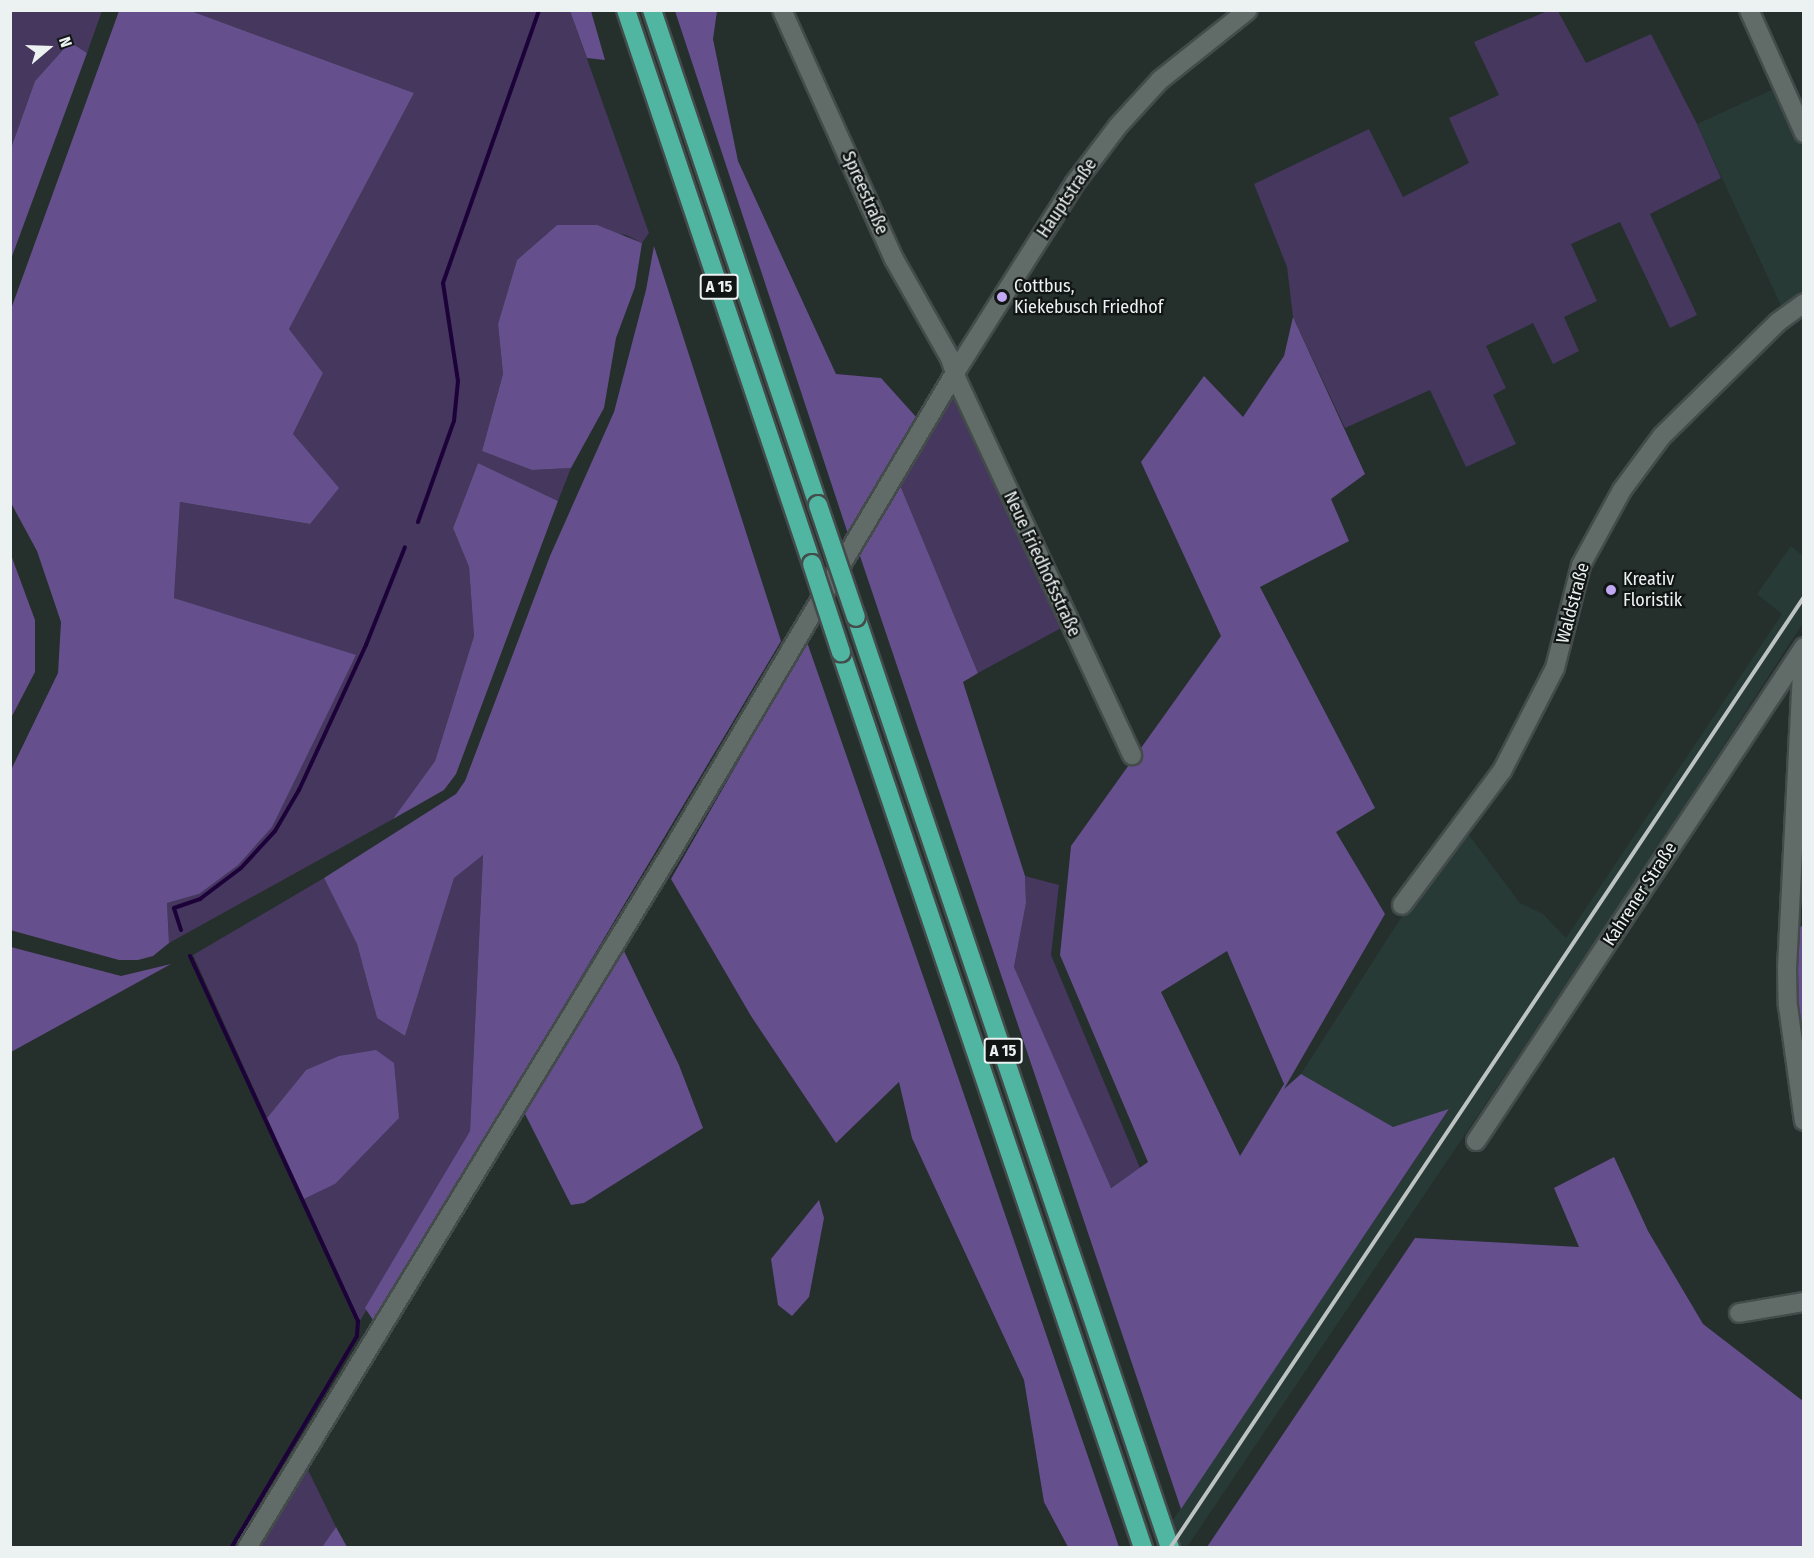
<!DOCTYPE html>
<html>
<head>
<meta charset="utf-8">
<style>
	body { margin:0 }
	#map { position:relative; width:1814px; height:1558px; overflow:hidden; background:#252f2c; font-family:"Fira Sans Condensed",sans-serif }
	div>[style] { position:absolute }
	.built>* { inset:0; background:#283a36 }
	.green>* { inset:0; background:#45375e }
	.forest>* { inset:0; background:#664f8d }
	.stream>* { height:4px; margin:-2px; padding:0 2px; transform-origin:2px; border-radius:2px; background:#1d023a }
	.roads { filter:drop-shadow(2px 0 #434c4a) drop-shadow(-2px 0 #434c4a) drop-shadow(0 2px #434c4a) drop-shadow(0 -2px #434c4a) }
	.minor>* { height:18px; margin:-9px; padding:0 9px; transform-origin:9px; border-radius:9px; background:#616c69 }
	.highway>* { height:18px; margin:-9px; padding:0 9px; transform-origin:9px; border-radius:9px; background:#51b6a1 }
	.rail>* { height:4px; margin:-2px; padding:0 2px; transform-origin:2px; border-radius:2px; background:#bcc3c2 }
	.bridges { filter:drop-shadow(2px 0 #434c4a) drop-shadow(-2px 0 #434c4a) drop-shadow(0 2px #434c4a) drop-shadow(0 -2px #434c4a) }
	.highway-bridge>* { height:18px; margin:-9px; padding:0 9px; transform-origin:9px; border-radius:9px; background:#51b6a1 }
	.dots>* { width:16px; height:16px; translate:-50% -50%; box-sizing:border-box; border:3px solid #111615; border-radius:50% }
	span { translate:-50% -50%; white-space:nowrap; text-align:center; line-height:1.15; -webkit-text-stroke:4.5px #111615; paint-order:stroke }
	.shield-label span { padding:2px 4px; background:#111615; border:2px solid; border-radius:4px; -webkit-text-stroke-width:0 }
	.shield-label { font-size:16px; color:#ecf2f1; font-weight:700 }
	.street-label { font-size:18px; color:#ecf2f1 }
	.poi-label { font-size:18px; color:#ecf2f1 }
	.left { translate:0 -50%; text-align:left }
	.frame { position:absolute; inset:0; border:12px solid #ecf2f1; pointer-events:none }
	.north { position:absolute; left:18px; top:18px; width:60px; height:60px; -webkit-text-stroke:4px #111615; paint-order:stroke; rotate:71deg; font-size:16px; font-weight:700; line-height:24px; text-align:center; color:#ecf2f1 }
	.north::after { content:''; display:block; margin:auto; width:21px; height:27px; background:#ecf2f1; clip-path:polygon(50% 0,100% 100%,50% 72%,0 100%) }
</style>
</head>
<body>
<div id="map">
	<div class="built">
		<i style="clip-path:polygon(1776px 88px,1804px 151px,1803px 296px,1783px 310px,1697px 124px)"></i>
		<i style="clip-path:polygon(1791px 546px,1803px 556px,1803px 623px,1643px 870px,1187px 1547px,1154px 1548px,1449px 1110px,1393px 1127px,1301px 1074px,1406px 910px,1469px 835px,1520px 903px,1543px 914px,1566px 938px,1782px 614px,1757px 594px)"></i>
	</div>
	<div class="green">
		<i style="clip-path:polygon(1550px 10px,1558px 11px,1586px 63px,1651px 34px,1697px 124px,1721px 178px,1650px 214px,1697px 315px,1670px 328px,1620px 222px,1571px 244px,1597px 301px,1564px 317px,1579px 351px,1553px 364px,1533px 323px,1486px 346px,1506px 388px,1493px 395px,1516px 444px,1466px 467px,1430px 390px,1345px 428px,1293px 317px,1287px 267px,1254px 184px,1369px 129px,1403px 197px,1469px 163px,1449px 118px,1499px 95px,1474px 42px)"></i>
		<i style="clip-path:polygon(11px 11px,102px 11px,87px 53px,70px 42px,35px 81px,11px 148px)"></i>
		<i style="clip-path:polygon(191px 11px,570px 11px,649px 233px,642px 243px,626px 235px,557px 225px,517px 260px,498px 324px,503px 374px,482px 451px,532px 470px,571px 468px,558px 501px,478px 463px,453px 528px,469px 567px,474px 636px,435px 761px,393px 819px,169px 943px,167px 903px,199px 894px,356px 656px,174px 598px,180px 502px,310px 524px,293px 434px,323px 373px,289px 329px,414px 93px)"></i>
		<i style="clip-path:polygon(957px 388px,1063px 627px,978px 673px,900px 485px)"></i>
		<i style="clip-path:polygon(483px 855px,470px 1131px,360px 1321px,304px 1199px,335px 1184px,306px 1070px,267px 1118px,193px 955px,324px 878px,357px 944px,377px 1018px,405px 1036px,454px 877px)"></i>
		<i style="clip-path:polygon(1025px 876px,1059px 885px,1051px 955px,1140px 1168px,1110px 1188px,1014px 967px,1026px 903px)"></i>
		<i style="clip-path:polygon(308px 1470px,336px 1527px,322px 1547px,260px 1548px)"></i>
	</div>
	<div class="forest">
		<i style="clip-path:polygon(119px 11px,191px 11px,414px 93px,289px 329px,323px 373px,293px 434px,339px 488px,310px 524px,180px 502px,174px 598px,356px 655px,272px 827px,238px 865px,199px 894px,167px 903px,169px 943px,153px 956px,138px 960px,119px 960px,10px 930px,11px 770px,58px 673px,61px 622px,37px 551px,11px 503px,11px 309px)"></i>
		<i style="clip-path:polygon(570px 11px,591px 11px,605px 60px,587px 58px)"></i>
		<i style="clip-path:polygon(675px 11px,717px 11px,713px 39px,738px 161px,836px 374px,881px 378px,917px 418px,850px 540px)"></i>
		<i style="clip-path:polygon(70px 42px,87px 53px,11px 259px,11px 148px,35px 81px)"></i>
		<i style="clip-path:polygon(557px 225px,597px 225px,642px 243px,635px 287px,616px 338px,604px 408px,571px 468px,532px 470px,482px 451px,503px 374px,498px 324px,517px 260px)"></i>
		<i style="clip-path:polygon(654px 246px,781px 641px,375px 1323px,365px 1308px,470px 1131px,483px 855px,454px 878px,405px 1036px,377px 1018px,357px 944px,324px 878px,456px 794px,465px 781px,550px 556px,614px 412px,646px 290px)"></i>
		<i style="clip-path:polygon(evenodd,1293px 317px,1365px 474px,1331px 499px,1349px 541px,1260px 587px,1375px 808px,1336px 832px,1385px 914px,1284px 1089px,1301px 1074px,1393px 1127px,1449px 1109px,1181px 1509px,859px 553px,900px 485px,978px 673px,963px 682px,1025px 876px,1026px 903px,1014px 967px,1111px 1188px,1148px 1162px,1060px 955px,1071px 846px,1221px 636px,1141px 462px,1204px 376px,1243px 417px,1284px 356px,1293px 317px,1227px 951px,1284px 1084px,1240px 1156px,1161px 992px,1227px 951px)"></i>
		<i style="clip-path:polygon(478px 463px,558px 501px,456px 774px,444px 790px,393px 819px,435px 761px,474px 636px,469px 567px,453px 528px)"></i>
		<i style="clip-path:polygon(11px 555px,35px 620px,35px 672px,11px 718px)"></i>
		<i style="clip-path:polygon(807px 642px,948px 1048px,1119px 1547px,1068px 1547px,1044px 1502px,1024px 1380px,912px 1138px,899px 1082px,836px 1143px,751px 1016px,671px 879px)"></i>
		<i style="clip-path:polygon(1803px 926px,1803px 1041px,1796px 995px,1794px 927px)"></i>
		<i style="clip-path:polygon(11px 947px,121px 976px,171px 964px,11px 1052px)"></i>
		<i style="clip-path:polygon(624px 951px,679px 1065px,703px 1128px,584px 1203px,571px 1205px,525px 1114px)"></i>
		<i style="clip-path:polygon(376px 1050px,394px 1063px,399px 1118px,335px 1184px,304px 1199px,267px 1118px,306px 1070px,339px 1056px)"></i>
		<i style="clip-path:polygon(1614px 1157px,1648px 1231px,1703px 1324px,1803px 1401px,1803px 1547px,1207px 1547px,1415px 1238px,1579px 1247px,1554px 1188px)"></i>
		<i style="clip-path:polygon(819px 1200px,824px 1218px,809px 1297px,792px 1316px,778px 1305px,771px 1259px)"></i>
		<i style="clip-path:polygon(336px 1527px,347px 1547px,322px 1547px)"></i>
	</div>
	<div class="stream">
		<i style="left:418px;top:522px;width:107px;rotate:-70.4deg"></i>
		<i style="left:454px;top:421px;width:40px;rotate:-84.3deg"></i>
		<i style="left:458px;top:381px;width:99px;rotate:-98.7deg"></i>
		<i style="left:443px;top:283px;width:289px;rotate:-70.6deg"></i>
		<i style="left:181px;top:930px;width:23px;rotate:-108deg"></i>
		<i style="left:174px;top:908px;width:28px;rotate:-19deg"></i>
		<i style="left:200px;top:899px;width:51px;rotate:-37.1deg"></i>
		<i style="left:241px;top:868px;width:50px;rotate:-47.4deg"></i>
		<i style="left:275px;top:831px;width:48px;rotate:-59.7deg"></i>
		<i style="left:299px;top:790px;width:160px;rotate:-65.2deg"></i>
		<i style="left:366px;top:645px;width:105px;rotate:-68.3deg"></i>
		<i style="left:190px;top:956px;width:402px;rotate:65.3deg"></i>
		<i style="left:358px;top:1321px;width:15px;rotate:94deg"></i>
		<i style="left:357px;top:1336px;width:247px;rotate:120.7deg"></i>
	</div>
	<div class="roads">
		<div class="minor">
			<i style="left:782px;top:10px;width:273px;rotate:65.8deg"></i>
			<i style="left:894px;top:259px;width:114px;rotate:60.5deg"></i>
			<i style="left:950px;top:358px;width:25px;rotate:72deg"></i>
			<i style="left:958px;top:382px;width:412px;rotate:65deg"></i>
			<i style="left:1749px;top:10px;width:135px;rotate:65.9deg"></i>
			<i style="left:1803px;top:653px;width:314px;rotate:92.9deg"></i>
			<i style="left:1787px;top:967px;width:39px;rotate:89deg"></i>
			<i style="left:1788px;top:1006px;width:116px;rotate:82.1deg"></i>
			<i style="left:1402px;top:905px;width:167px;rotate:-53.3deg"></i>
			<i style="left:1502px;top:771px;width:116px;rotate:-62.8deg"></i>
			<i style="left:1555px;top:668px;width:106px;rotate:-75.8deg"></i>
			<i style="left:1581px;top:565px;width:85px;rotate:-61.3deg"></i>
			<i style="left:1622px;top:490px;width:67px;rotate:-53.5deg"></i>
			<i style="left:1662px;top:436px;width:163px;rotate:-44.5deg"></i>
			<i style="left:1778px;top:322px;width:32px;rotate:-36deg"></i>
			<i style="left:1476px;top:1141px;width:593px;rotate:-56.42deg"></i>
			<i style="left:1739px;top:1313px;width:66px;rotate:-9.6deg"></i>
			<i style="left:247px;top:1548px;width:815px;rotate:-58.65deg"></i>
			<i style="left:671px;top:852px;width:559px;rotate:-59.35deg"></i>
			<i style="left:956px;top:371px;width:221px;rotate:-57.7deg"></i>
			<i style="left:1074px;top:184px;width:73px;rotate:-52.8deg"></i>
			<i style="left:1118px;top:126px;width:62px;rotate:-47.6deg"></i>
			<i style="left:1160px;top:80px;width:112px;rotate:-38.5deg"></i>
		</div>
		<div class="highway">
			<i style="left:626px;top:10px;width:584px;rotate:71.44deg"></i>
			<i style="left:652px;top:10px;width:522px;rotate:71.46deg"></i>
			<i style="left:856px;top:617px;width:983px;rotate:71.36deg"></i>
			<i style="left:841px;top:652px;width:946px;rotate:71.37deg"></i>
		</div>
	</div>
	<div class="rail">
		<i style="left:1170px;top:1548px;width:1143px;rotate:-56.31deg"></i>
	</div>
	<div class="bridges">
		<div class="highway-bridge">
			<i style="left:818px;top:505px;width:118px;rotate:71.3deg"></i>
			<i style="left:812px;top:564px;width:93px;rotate:71.8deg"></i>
		</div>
	</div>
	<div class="dots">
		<i style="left:1002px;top:297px;background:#c1a8f3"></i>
		<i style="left:1611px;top:590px;background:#c1a8f3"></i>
	</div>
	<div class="shield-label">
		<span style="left:719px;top:287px">A 15</span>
		<span style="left:1003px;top:1051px">A 15</span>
	</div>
	<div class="street-label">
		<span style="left:865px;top:193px;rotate:66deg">Spreestraße</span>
		<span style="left:1067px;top:198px;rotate:-56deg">Hauptstraße</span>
		<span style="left:1042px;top:564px;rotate:65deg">Neue Friedhofsstraße</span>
		<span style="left:1573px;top:603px;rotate:-75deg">Waldstraße</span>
		<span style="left:1640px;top:894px;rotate:-57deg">Kahrener Straße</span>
	</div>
	<div class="poi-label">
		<span class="left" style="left:1014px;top:297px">Cottbus,<br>Kiekebusch Friedhof</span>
		<span class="left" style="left:1623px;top:590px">Kreativ<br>Floristik</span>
	</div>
	<div class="frame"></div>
	<div class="north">N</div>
</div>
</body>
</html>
